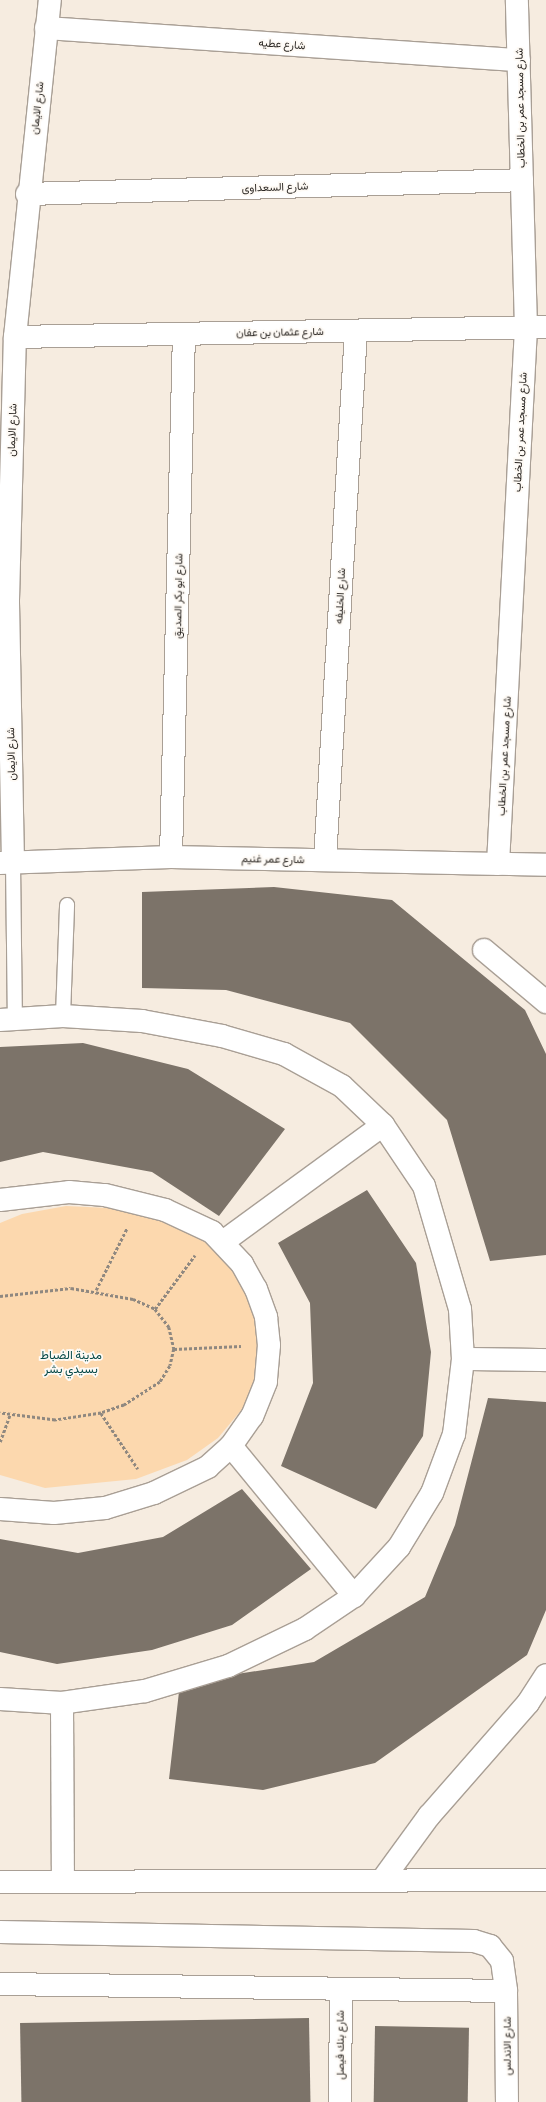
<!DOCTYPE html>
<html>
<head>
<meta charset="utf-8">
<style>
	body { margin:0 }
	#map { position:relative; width:546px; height:2102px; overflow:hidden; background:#f6ece0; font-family:Manrope,Vazirmatn,sans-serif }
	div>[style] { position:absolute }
	.green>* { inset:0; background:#fcd8ae }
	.building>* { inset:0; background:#7c7369; transform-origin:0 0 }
	.path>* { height:2.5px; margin-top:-1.25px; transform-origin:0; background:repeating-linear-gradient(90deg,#8f8880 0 3px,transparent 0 5px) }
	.roads { filter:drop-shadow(1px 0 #a99f95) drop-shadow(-1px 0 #a99f95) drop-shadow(0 1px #a99f95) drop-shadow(0 -1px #a99f95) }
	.service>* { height:14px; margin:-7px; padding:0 7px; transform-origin:7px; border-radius:7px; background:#fff }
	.minor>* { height:22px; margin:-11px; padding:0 11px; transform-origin:11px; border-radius:11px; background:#fff }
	span { translate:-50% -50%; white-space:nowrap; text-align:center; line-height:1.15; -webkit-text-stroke:3.5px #fefaf5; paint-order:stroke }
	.street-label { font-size:11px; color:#2b2723 }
	.neighbourhood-label { font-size:12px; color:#054846 }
</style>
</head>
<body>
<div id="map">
	<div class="green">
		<i style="clip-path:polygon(66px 1206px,108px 1208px,153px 1216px,197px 1231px,254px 1286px,261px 1374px,243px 1408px,218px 1438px,187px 1460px,136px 1479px,45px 1488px,0 1475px,0 1223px,22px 1214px)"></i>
	</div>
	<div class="building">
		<i style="clip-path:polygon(274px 887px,392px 900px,525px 1010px,546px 1054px,546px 1255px,490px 1261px,447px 1120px,350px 1023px,226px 990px,142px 988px,142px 892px)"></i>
		<i style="clip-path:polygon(83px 1043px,188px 1069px,285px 1129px,219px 1216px,152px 1172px,43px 1152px,0 1162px,0 1047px)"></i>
		<i style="clip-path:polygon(367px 1190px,416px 1263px,431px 1352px,423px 1436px,376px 1509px,281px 1466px,313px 1383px,310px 1303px,278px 1243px)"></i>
		<i style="clip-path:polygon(488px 1398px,546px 1402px,546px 1610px,527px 1655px,375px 1763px,263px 1790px,169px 1779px,180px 1683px,314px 1662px,425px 1597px,455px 1525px)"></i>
		<i style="clip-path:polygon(242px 1489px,311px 1569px,232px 1625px,152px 1650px,57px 1664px,0 1652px,0 1539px,78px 1553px,163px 1537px)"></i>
		<i style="left:309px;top:2018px;width:84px;height:289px;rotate:89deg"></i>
		<i style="left:375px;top:2026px;width:94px;height:76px;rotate:1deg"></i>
	</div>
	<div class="path">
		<i style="left:96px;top:1290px;width:69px;rotate:-63.4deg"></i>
		<i style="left:0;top:1296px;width:71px;rotate:-6.4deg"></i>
		<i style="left:71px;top:1288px;width:63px;rotate:10.1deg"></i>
		<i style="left:133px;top:1299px;width:24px;rotate:24deg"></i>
		<i style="left:155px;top:1309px;width:23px;rotate:52deg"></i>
		<i style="left:169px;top:1327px;width:23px;rotate:77deg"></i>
		<i style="left:174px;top:1349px;width:17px;rotate:103deg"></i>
		<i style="left:170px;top:1366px;width:19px;rotate:122deg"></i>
		<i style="left:160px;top:1382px;width:43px;rotate:147.4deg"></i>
		<i style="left:124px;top:1405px;width:24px;rotate:161deg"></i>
		<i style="left:101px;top:1413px;width:47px;rotate:171.3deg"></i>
		<i style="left:55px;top:1420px;width:55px;rotate:-172.7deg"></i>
		<i style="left:155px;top:1309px;width:67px;rotate:-53.5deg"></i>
		<i style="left:174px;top:1349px;width:67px;rotate:-2.6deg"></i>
		<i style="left:101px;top:1413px;width:67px;rotate:56.5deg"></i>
		<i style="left:0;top:1442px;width:29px;rotate:-70deg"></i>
	</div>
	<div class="roads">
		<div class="service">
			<i style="left:13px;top:863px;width:155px;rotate:89.3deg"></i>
			<i style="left:63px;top:1016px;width:111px;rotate:-87.9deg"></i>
		</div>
		<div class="minor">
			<i style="left:46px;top:28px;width:474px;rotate:3.9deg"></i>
			<i style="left:27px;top:194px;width:495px;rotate:-1.6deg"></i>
			<i style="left:15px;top:337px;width:531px;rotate:-1.08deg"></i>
			<i style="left:171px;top:857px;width:523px;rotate:-88.58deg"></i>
			<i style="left:325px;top:860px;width:530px;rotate:-86.65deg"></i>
			<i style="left:0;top:863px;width:171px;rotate:-2deg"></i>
			<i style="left:171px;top:857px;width:375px;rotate:1.2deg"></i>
			<i style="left:13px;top:863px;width:263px;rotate:-91.1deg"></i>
			<i style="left:8px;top:600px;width:263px;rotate:-88.5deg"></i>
			<i style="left:15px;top:337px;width:339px;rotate:-84.1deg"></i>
			<i style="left:498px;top:864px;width:537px;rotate:-87.01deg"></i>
			<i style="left:526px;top:328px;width:328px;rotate:-91.6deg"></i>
			<i style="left:484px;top:950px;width:81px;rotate:40deg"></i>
			<i style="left:0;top:1020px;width:63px;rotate:-3.6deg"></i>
			<i style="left:63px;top:1016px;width:79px;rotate:3.6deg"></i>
			<i style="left:142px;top:1021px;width:81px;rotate:10.6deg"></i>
			<i style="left:222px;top:1036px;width:65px;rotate:16.2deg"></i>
			<i style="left:284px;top:1054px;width:66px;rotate:28.9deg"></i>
			<i style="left:342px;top:1086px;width:57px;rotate:43.6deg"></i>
			<i style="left:383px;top:1125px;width:73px;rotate:56.1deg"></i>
			<i style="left:424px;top:1186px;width:128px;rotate:73.7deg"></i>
			<i style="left:460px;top:1309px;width:50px;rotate:86.6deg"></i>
			<i style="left:463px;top:1359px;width:76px;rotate:96.8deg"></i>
			<i style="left:454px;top:1434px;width:63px;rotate:110.4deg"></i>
			<i style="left:432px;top:1493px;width:63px;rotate:121.4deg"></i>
			<i style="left:399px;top:1547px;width:67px;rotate:132.6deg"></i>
			<i style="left:354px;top:1596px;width:59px;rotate:146deg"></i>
			<i style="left:305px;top:1629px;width:85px;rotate:154.3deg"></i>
			<i style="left:228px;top:1666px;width:87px;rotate:163.2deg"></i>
			<i style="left:145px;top:1691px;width:84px;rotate:171.8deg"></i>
			<i style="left:62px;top:1703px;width:62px;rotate:-176.3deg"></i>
			<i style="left:0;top:1200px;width:69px;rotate:-6.6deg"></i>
			<i style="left:69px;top:1192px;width:36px;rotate:5deg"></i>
			<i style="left:105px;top:1195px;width:62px;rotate:14deg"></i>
			<i style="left:165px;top:1210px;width:52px;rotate:25.1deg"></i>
			<i style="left:212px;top:1232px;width:44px;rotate:46.8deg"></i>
			<i style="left:242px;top:1264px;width:29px;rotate:61deg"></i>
			<i style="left:256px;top:1289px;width:30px;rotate:70deg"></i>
			<i style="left:266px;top:1317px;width:28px;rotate:84deg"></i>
			<i style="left:269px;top:1345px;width:37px;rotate:95deg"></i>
			<i style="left:266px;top:1382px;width:37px;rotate:112deg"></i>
			<i style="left:252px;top:1416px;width:37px;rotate:125deg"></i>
			<i style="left:231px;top:1446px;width:31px;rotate:138deg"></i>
			<i style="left:208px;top:1467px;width:60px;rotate:154.3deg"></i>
			<i style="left:154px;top:1493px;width:51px;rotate:163deg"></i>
			<i style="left:105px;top:1508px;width:51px;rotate:174.4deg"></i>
			<i style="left:54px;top:1513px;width:54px;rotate:-175.8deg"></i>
			<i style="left:223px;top:1242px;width:198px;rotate:-36.2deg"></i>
			<i style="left:463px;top:1359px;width:83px;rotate:0.7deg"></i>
			<i style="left:231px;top:1446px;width:194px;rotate:50.6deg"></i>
			<i style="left:62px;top:1703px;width:179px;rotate:89.7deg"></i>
			<i style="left:383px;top:1879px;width:78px;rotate:-53.9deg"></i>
			<i style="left:429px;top:1816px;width:150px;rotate:-48.8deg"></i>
			<i style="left:528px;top:1703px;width:33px;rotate:-57deg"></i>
			<i style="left:0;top:1882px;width:546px;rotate:-0.21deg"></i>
			<i style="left:0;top:1932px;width:474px;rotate:1.1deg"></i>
			<i style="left:474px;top:1941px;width:17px;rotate:17deg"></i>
			<i style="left:490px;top:1946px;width:19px;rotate:51deg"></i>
			<i style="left:502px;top:1961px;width:30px;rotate:82deg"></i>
			<i style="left:506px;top:1991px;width:111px;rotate:89.5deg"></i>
			<i style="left:0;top:1984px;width:506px;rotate:0.79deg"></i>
			<i style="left:340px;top:2102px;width:113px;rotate:-89.5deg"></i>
		</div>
	</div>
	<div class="street-label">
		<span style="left:282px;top:44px;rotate:4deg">شارع عطيه</span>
		<span style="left:37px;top:108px;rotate:-84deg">شارع الايمان</span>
		<span style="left:520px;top:108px;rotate:-91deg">شارع مسجد عمر بن الخطاب</span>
		<span style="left:275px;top:187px;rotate:-2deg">شارع السعداوى</span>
		<span style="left:280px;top:332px;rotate:-1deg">شارع عثمان بن عفان</span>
		<span style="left:12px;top:430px;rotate:-88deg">شارع الايمان</span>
		<span style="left:520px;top:432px;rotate:-87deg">شارع مسجد عمر بن الخطاب</span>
		<span style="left:178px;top:596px;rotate:-89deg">شارع ابو بكر الصديق</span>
		<span style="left:340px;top:596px;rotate:-87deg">شارع الخليفه</span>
		<span style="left:11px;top:754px;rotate:-91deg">شارع الايمان</span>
		<span style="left:504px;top:756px;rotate:-87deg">شارع مسجد عمر بن الخطاب</span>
		<span style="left:273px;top:859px;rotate:1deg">شارع عمر غنيم</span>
		<span style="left:340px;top:2045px;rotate:-90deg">شارع بنك فيصل</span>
		<span style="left:507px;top:2046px;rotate:-90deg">شارع الاندلس</span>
	</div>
	<div class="neighbourhood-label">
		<span style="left:71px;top:1362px">مدينة الضباط<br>بسيدي بشر</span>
	</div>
</div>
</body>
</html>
